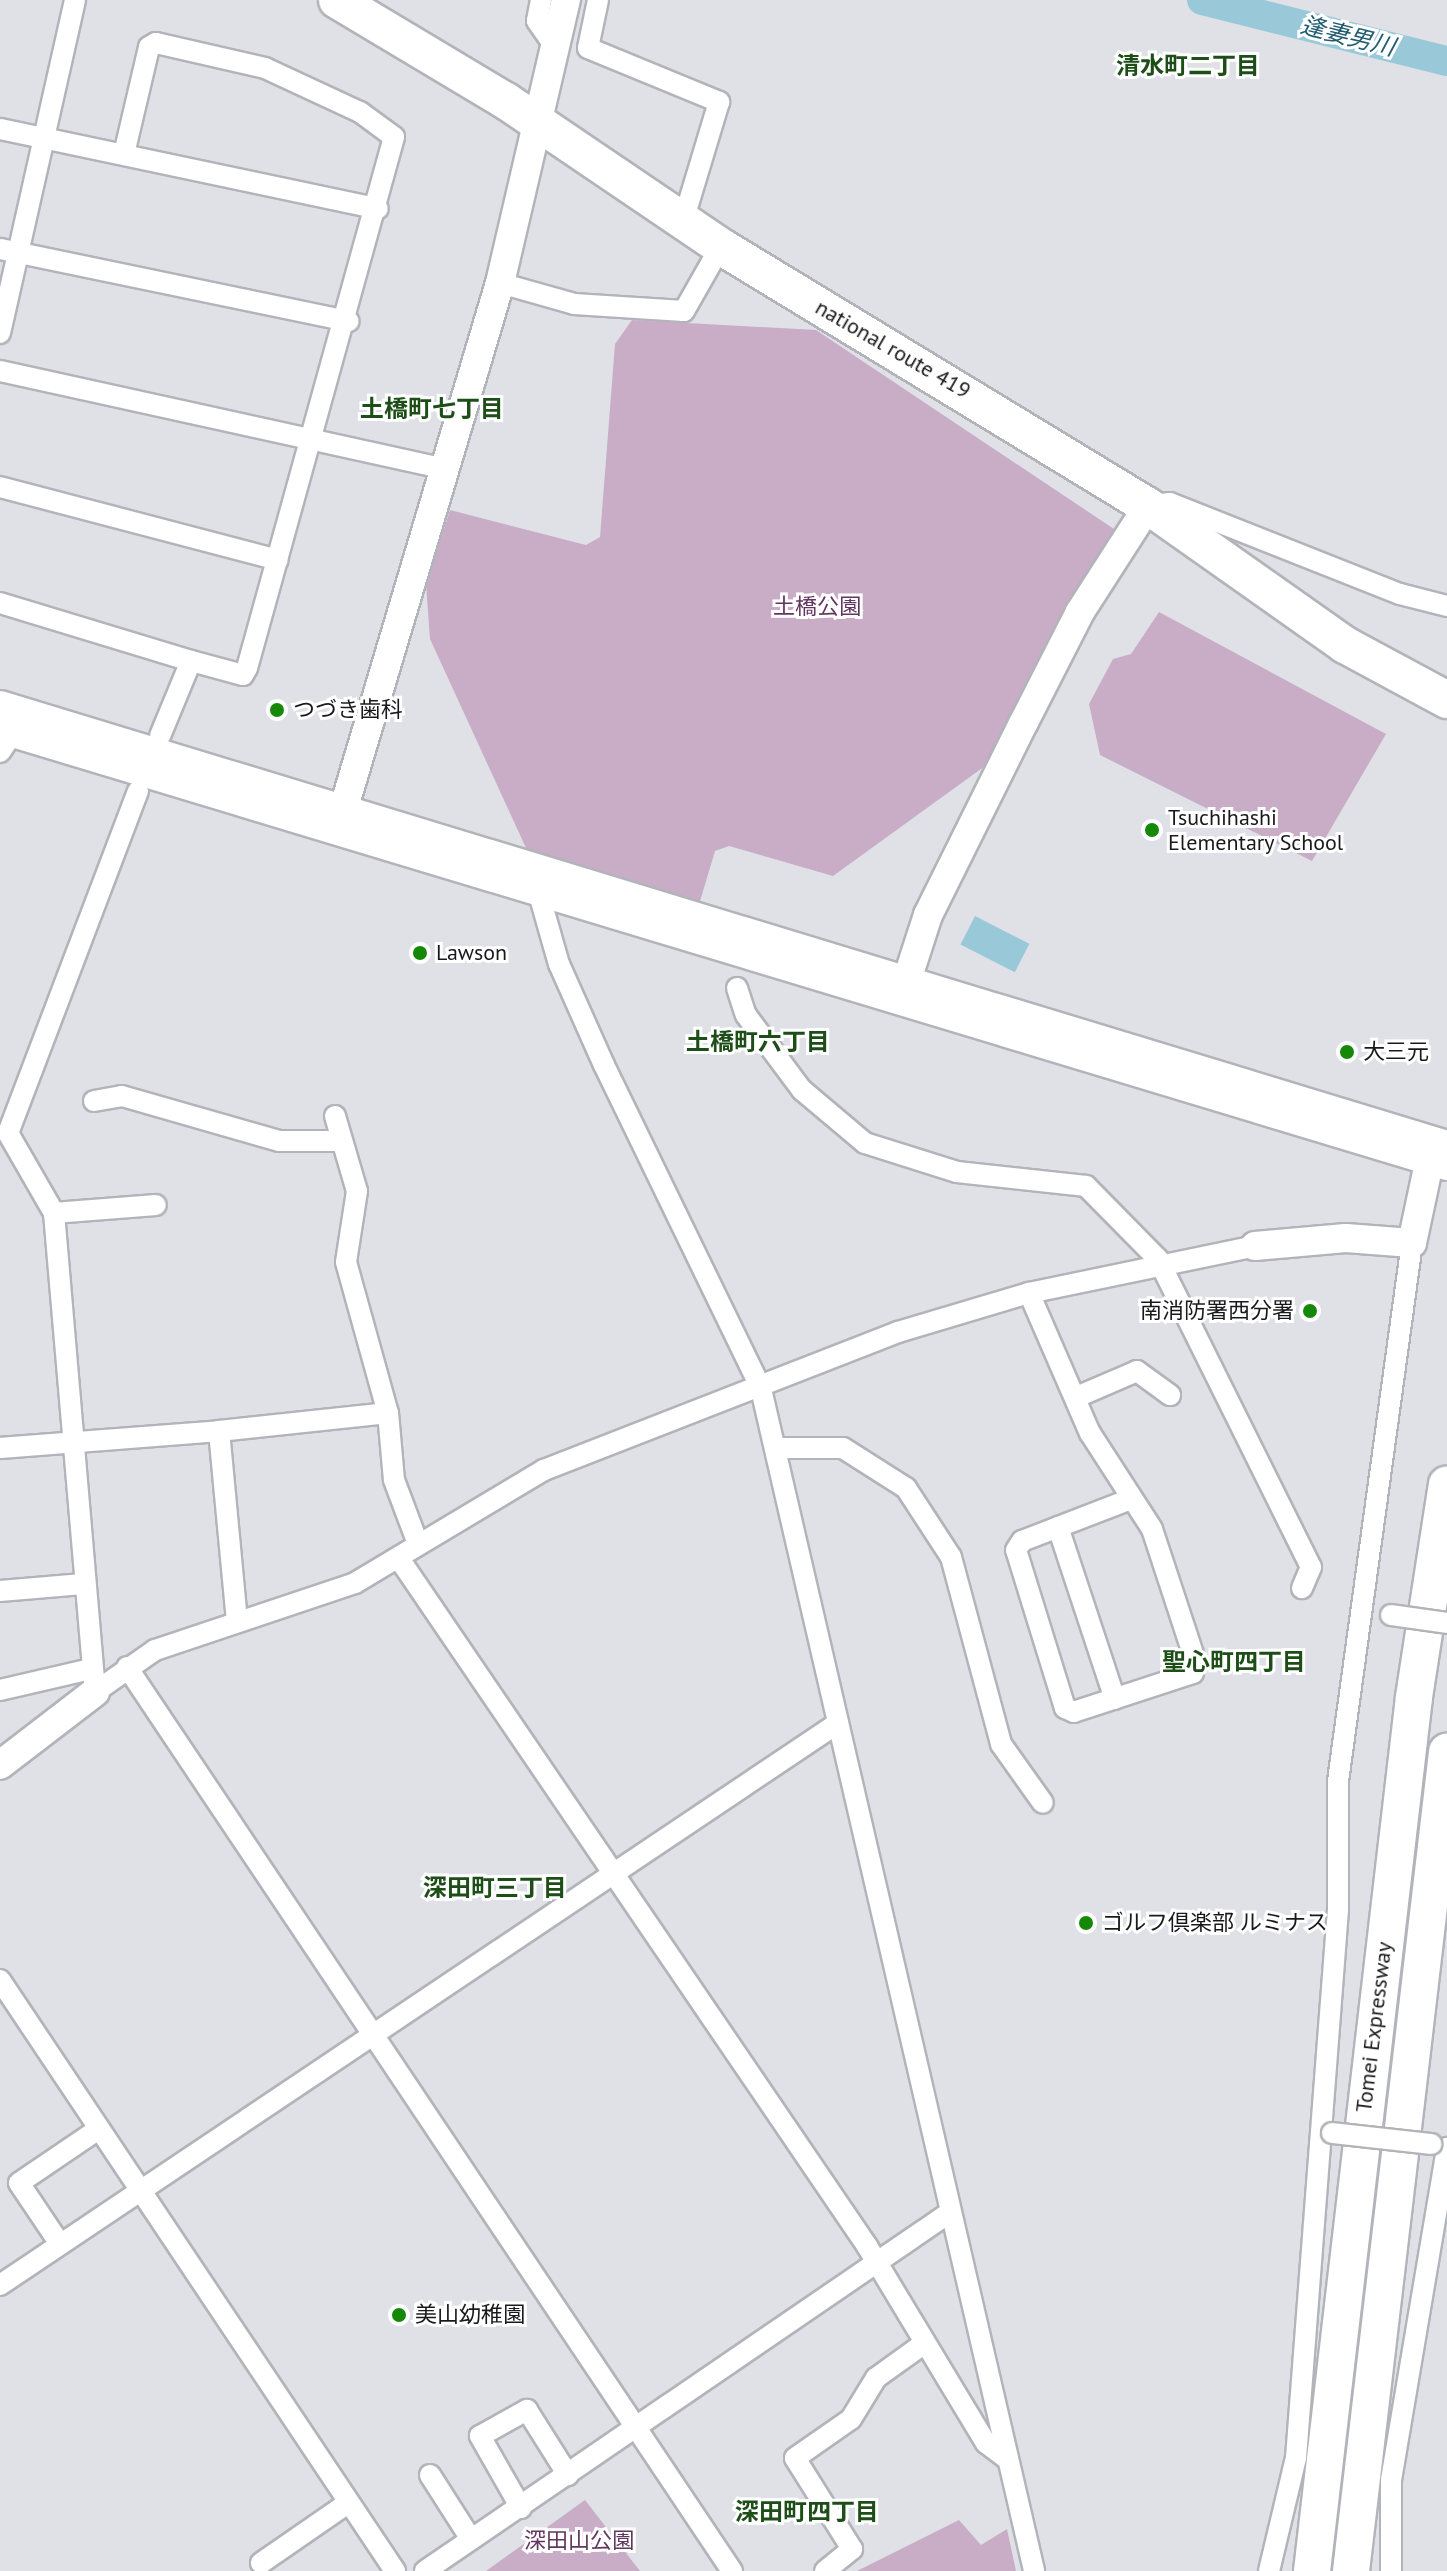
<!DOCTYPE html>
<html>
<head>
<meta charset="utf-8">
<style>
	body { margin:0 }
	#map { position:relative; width:1447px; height:2571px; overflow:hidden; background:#dfe1e7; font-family:"PT Sans","Noto Sans JP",sans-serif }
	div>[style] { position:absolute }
	.green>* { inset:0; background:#c9adc7 }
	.water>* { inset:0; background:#99c8d9; transform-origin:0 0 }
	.river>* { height:30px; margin:-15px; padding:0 15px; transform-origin:15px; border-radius:15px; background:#99c8d9 }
	.roads { filter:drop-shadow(2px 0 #b3b4ba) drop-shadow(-2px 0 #b3b4ba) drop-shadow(0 2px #b3b4ba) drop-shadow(0 -2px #b3b4ba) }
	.street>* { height:20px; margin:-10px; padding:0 10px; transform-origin:10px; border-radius:10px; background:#fff }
	.secondary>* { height:28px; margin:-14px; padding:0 14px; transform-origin:14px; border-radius:14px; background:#fff }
	.highway>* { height:36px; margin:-18px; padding:0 18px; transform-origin:18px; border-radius:18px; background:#fff }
	.bridges { filter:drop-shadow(2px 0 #b3b4ba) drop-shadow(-2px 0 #b3b4ba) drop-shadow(0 2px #b3b4ba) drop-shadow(0 -2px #b3b4ba) }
	.street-bridge>* { height:20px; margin:-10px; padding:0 10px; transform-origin:10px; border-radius:10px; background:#fff }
	.dots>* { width:22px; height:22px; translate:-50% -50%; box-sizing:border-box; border:4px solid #fff; border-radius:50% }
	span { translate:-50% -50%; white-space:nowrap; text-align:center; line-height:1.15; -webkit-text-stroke:6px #fff; paint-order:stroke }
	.street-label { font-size:22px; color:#19191b }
	.park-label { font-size:22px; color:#61365f }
	.poi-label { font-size:22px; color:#19191b }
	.left { translate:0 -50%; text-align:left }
	.right { translate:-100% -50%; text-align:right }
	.water-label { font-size:24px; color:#215d70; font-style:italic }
	.neighbourhood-label { font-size:24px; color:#1d4e18; font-weight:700 }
</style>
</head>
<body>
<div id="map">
	<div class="green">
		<i style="clip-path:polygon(632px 320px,816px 330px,1114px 529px,992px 761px,833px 876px,729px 846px,715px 851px,698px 908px,545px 863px,526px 848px,430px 639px,426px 584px,450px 510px,586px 545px,600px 537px,615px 344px)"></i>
		<i style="clip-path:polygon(1159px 612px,1386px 734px,1312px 861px,1100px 755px,1089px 704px,1113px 659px,1131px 654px)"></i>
		<i style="clip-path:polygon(585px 2500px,640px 2571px,486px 2571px)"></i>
		<i style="clip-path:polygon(959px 2520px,981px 2545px,1007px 2529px,1016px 2571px,857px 2571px)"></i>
	</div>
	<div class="water">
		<i style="left:975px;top:916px;width:61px;height:32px;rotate:27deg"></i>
	</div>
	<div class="river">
		<i style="left:1202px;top:0;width:252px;rotate:14deg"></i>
	</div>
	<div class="roads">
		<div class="street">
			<i style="left:541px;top:0;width:21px;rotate:101deg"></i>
			<i style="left:537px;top:21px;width:32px;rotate:55deg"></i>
			<i style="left:598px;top:0;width:49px;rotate:101.8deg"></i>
			<i style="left:588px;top:48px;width:142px;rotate:22.4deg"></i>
			<i style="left:719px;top:102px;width:124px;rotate:106.8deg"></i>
			<i style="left:0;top:129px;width:386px;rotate:11.9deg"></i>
			<i style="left:124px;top:154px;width:110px;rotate:-76.8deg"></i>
			<i style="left:149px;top:47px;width:8px;rotate:-30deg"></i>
			<i style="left:156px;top:43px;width:112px;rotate:12.9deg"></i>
			<i style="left:265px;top:68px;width:105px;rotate:24.9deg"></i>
			<i style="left:360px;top:112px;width:42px;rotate:36.3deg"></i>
			<i style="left:394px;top:137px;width:551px;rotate:105.47deg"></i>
			<i style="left:247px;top:668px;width:8px;rotate:120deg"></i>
			<i style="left:243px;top:675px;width:54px;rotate:-164.9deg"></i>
			<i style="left:0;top:249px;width:356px;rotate:11.7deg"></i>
			<i style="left:500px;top:283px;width:77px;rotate:15.8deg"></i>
			<i style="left:574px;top:304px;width:110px;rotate:3.6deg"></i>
			<i style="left:684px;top:311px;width:75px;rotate:-60.4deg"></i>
			<i style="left:0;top:333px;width:341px;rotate:-77.3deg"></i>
			<i style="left:0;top:371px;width:458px;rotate:12.4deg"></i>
			<i style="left:0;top:487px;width:287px;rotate:14.7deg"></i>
			<i style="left:1154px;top:505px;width:16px;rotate:-7deg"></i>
			<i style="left:1170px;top:503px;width:247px;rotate:21.6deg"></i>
			<i style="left:1400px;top:594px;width:49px;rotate:14.3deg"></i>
			<i style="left:0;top:603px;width:200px;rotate:16.9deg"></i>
			<i style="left:191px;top:661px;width:81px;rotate:112.5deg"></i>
			<i style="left:0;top:752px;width:23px;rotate:-56deg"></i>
			<i style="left:138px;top:791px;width:366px;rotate:110.8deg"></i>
			<i style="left:8px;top:1133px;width:92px;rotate:60.1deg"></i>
			<i style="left:54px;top:1213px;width:481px;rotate:85.1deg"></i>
			<i style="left:95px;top:1692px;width:73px;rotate:-35deg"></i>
			<i style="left:155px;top:1650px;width:211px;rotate:-18.5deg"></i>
			<i style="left:355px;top:1583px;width:220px;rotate:-30.9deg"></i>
			<i style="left:544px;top:1470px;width:380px;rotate:-21.3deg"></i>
			<i style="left:898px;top:1332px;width:137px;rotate:-16.6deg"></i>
			<i style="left:1029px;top:1293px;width:231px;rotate:-11.7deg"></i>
			<i style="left:539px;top:894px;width:73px;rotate:74.1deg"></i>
			<i style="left:559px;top:964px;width:111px;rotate:66deg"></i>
			<i style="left:604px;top:1065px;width:360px;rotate:64.1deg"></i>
			<i style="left:761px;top:1389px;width:1213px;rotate:76.99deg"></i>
			<i style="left:737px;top:988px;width:28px;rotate:72deg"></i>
			<i style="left:746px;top:1015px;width:94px;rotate:53.3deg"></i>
			<i style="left:802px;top:1090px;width:82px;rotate:40.1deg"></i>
			<i style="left:865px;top:1143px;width:96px;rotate:17.5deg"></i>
			<i style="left:957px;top:1172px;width:130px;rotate:6.2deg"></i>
			<i style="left:1086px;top:1186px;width:103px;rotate:45.4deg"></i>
			<i style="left:1158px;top:1259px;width:344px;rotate:63.6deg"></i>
			<i style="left:1311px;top:1567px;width:23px;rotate:113deg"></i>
			<i style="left:94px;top:1101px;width:28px;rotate:-10deg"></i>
			<i style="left:122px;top:1096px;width:163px;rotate:16deg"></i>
			<i style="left:279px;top:1141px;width:59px"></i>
			<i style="left:335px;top:1116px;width:78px;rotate:73.7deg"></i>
			<i style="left:357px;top:1191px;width:72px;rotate:98.8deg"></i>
			<i style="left:346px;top:1262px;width:157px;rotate:74.5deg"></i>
			<i style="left:54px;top:1213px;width:102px;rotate:-4.5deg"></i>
			<i style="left:1029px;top:1293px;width:153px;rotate:66.5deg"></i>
			<i style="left:1090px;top:1433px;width:114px;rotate:57.1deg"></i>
			<i style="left:1152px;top:1529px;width:138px;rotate:71.8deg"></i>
			<i style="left:1195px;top:1660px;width:13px;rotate:99deg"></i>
			<i style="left:1193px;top:1673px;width:125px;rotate:161.9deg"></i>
			<i style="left:1074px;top:1712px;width:10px;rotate:-156deg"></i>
			<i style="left:1065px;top:1708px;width:165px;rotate:-107.2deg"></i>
			<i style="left:1016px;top:1550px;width:11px;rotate:-56deg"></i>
			<i style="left:1022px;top:1541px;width:117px;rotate:-21.1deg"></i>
			<i style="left:1079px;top:1396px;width:63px;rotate:-23.3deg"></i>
			<i style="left:1137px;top:1371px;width:41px;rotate:36deg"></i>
			<i style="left:219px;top:1431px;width:170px;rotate:-6.1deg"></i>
			<i style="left:388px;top:1413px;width:67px;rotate:84.9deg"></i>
			<i style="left:394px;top:1480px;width:68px;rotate:69.4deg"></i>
			<i style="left:0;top:1448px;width:220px;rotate:-4.4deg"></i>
			<i style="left:219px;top:1431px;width:192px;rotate:84.6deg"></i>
			<i style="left:777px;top:1448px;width:66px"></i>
			<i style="left:843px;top:1448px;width:75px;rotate:32.4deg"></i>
			<i style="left:906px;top:1488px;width:82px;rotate:56.9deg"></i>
			<i style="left:951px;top:1557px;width:194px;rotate:75deg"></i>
			<i style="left:1001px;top:1744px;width:72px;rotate:54.6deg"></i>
			<i style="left:1058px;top:1527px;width:181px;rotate:71.7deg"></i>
			<i style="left:400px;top:1560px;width:830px;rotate:55.75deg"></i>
			<i style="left:867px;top:2246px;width:230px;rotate:58.9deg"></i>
			<i style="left:986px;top:2443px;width:25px;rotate:37deg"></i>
			<i style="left:0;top:1591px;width:83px;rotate:-4.8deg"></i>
			<i style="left:127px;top:1667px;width:1088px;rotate:56.21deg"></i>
			<i style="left:0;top:1690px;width:92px;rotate:-13.1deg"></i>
			<i style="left:0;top:1980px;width:711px;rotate:56.24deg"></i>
			<i style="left:60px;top:2244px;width:73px;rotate:-123.9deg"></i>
			<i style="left:19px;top:2183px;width:94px;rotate:-34.2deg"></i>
			<i style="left:0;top:2285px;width:1009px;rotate:-33.85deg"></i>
			<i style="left:430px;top:2475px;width:76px;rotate:57.4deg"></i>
			<i style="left:521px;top:2508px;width:83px;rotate:-119.7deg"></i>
			<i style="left:480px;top:2436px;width:54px;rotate:-29deg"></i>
			<i style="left:527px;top:2410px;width:77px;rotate:57.8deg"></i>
			<i style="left:261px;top:2563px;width:106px;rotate:-34.6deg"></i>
			<i style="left:425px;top:2571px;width:635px;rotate:-34.34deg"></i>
			<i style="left:825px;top:2571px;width:35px;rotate:-39deg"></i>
			<i style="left:852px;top:2549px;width:107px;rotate:-122.1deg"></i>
			<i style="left:795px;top:2458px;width:68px;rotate:-34.9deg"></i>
			<i style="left:851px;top:2419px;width:48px;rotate:-58.6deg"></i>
			<i style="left:876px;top:2378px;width:57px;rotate:-35.7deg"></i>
			<i style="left:1269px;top:2571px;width:116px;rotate:-76.6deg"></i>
			<i style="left:1296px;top:2458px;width:550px;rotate:-85.62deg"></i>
			<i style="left:1338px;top:1910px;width:129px;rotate:-90deg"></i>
			<i style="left:1338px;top:1781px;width:543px;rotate:-82.17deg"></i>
			<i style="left:1391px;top:2571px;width:91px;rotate:-90deg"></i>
			<i style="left:1391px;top:2480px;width:337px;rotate:-80.4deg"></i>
		</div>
		<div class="secondary">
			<i style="left:0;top:705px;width:1512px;rotate:16.91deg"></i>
			<i style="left:0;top:729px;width:1512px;rotate:16.8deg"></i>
			<i style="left:339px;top:824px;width:564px;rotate:-73.43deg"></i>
			<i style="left:500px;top:283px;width:291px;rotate:-76.9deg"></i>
			<i style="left:906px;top:983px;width:71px;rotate:-72.1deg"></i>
			<i style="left:928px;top:915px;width:216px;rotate:-63.6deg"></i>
			<i style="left:1024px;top:722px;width:123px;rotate:-63deg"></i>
			<i style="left:1080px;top:612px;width:126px;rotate:-57.3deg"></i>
			<i style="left:1255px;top:1246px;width:91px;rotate:-5deg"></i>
			<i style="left:1346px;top:1238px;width:66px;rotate:4.3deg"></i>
			<i style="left:1412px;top:1243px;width:82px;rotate:-78deg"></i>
			<i style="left:0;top:1765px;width:120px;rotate:-37.5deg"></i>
		</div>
		<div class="highway">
			<i style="left:337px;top:0;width:197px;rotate:30.9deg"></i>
			<i style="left:506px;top:101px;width:264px;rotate:34.1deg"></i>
			<i style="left:725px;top:249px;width:495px;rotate:31.3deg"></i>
			<i style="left:1148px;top:506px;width:241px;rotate:35.2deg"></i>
			<i style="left:1345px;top:645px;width:116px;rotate:28.3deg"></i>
			<i style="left:1312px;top:2571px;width:880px;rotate:-83.34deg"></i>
			<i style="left:1414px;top:1697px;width:215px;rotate:-81.2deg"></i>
			<i style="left:1351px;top:2571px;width:825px;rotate:-83.31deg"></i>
		</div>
	</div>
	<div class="bridges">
		<div class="street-bridge">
			<i style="left:1391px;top:1615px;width:57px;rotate:8.1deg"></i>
			<i style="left:1332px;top:2133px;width:100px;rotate:6.3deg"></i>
		</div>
	</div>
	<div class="dots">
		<i style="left:277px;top:710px;background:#158808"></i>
		<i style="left:1152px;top:830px;background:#158808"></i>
		<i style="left:420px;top:953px;background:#158808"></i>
		<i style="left:1347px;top:1052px;background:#158808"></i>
		<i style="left:1310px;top:1311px;background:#158808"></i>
		<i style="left:1086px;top:1923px;background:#158808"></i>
		<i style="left:399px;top:2315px;background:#158808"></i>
	</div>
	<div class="street-label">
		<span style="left:893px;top:349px;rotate:30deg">national route 419</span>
		<span style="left:1374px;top:2027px;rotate:-83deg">Tomei Expressway</span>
	</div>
	<div class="park-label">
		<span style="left:817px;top:607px">土橋公園</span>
		<span style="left:579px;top:2541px">深田山公園</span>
	</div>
	<div class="poi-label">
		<span class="left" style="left:293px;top:710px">つづき歯科</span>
		<span class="left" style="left:1168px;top:830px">Tsuchihashi<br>Elementary School</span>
		<span class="left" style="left:436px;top:953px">Lawson</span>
		<span class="left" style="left:1363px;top:1052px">大三元</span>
		<span class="right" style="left:1294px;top:1311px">南消防署西分署</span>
		<span class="left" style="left:1102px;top:1923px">ゴルフ倶楽部 ルミナス</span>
		<span class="left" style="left:415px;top:2315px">美山幼稚園</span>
	</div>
	<div class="water-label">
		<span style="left:1348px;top:36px;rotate:14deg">逢妻男川</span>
	</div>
	<div class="neighbourhood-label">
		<span style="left:1188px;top:66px">清水町二丁目</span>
		<span style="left:432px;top:409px">土橋町七丁目</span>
		<span style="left:758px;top:1042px">土橋町六丁目</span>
		<span style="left:1234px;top:1662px">聖心町四丁目</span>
		<span style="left:495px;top:1888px">深田町三丁目</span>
		<span style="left:807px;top:2512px">深田町四丁目</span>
	</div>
</div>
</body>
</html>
